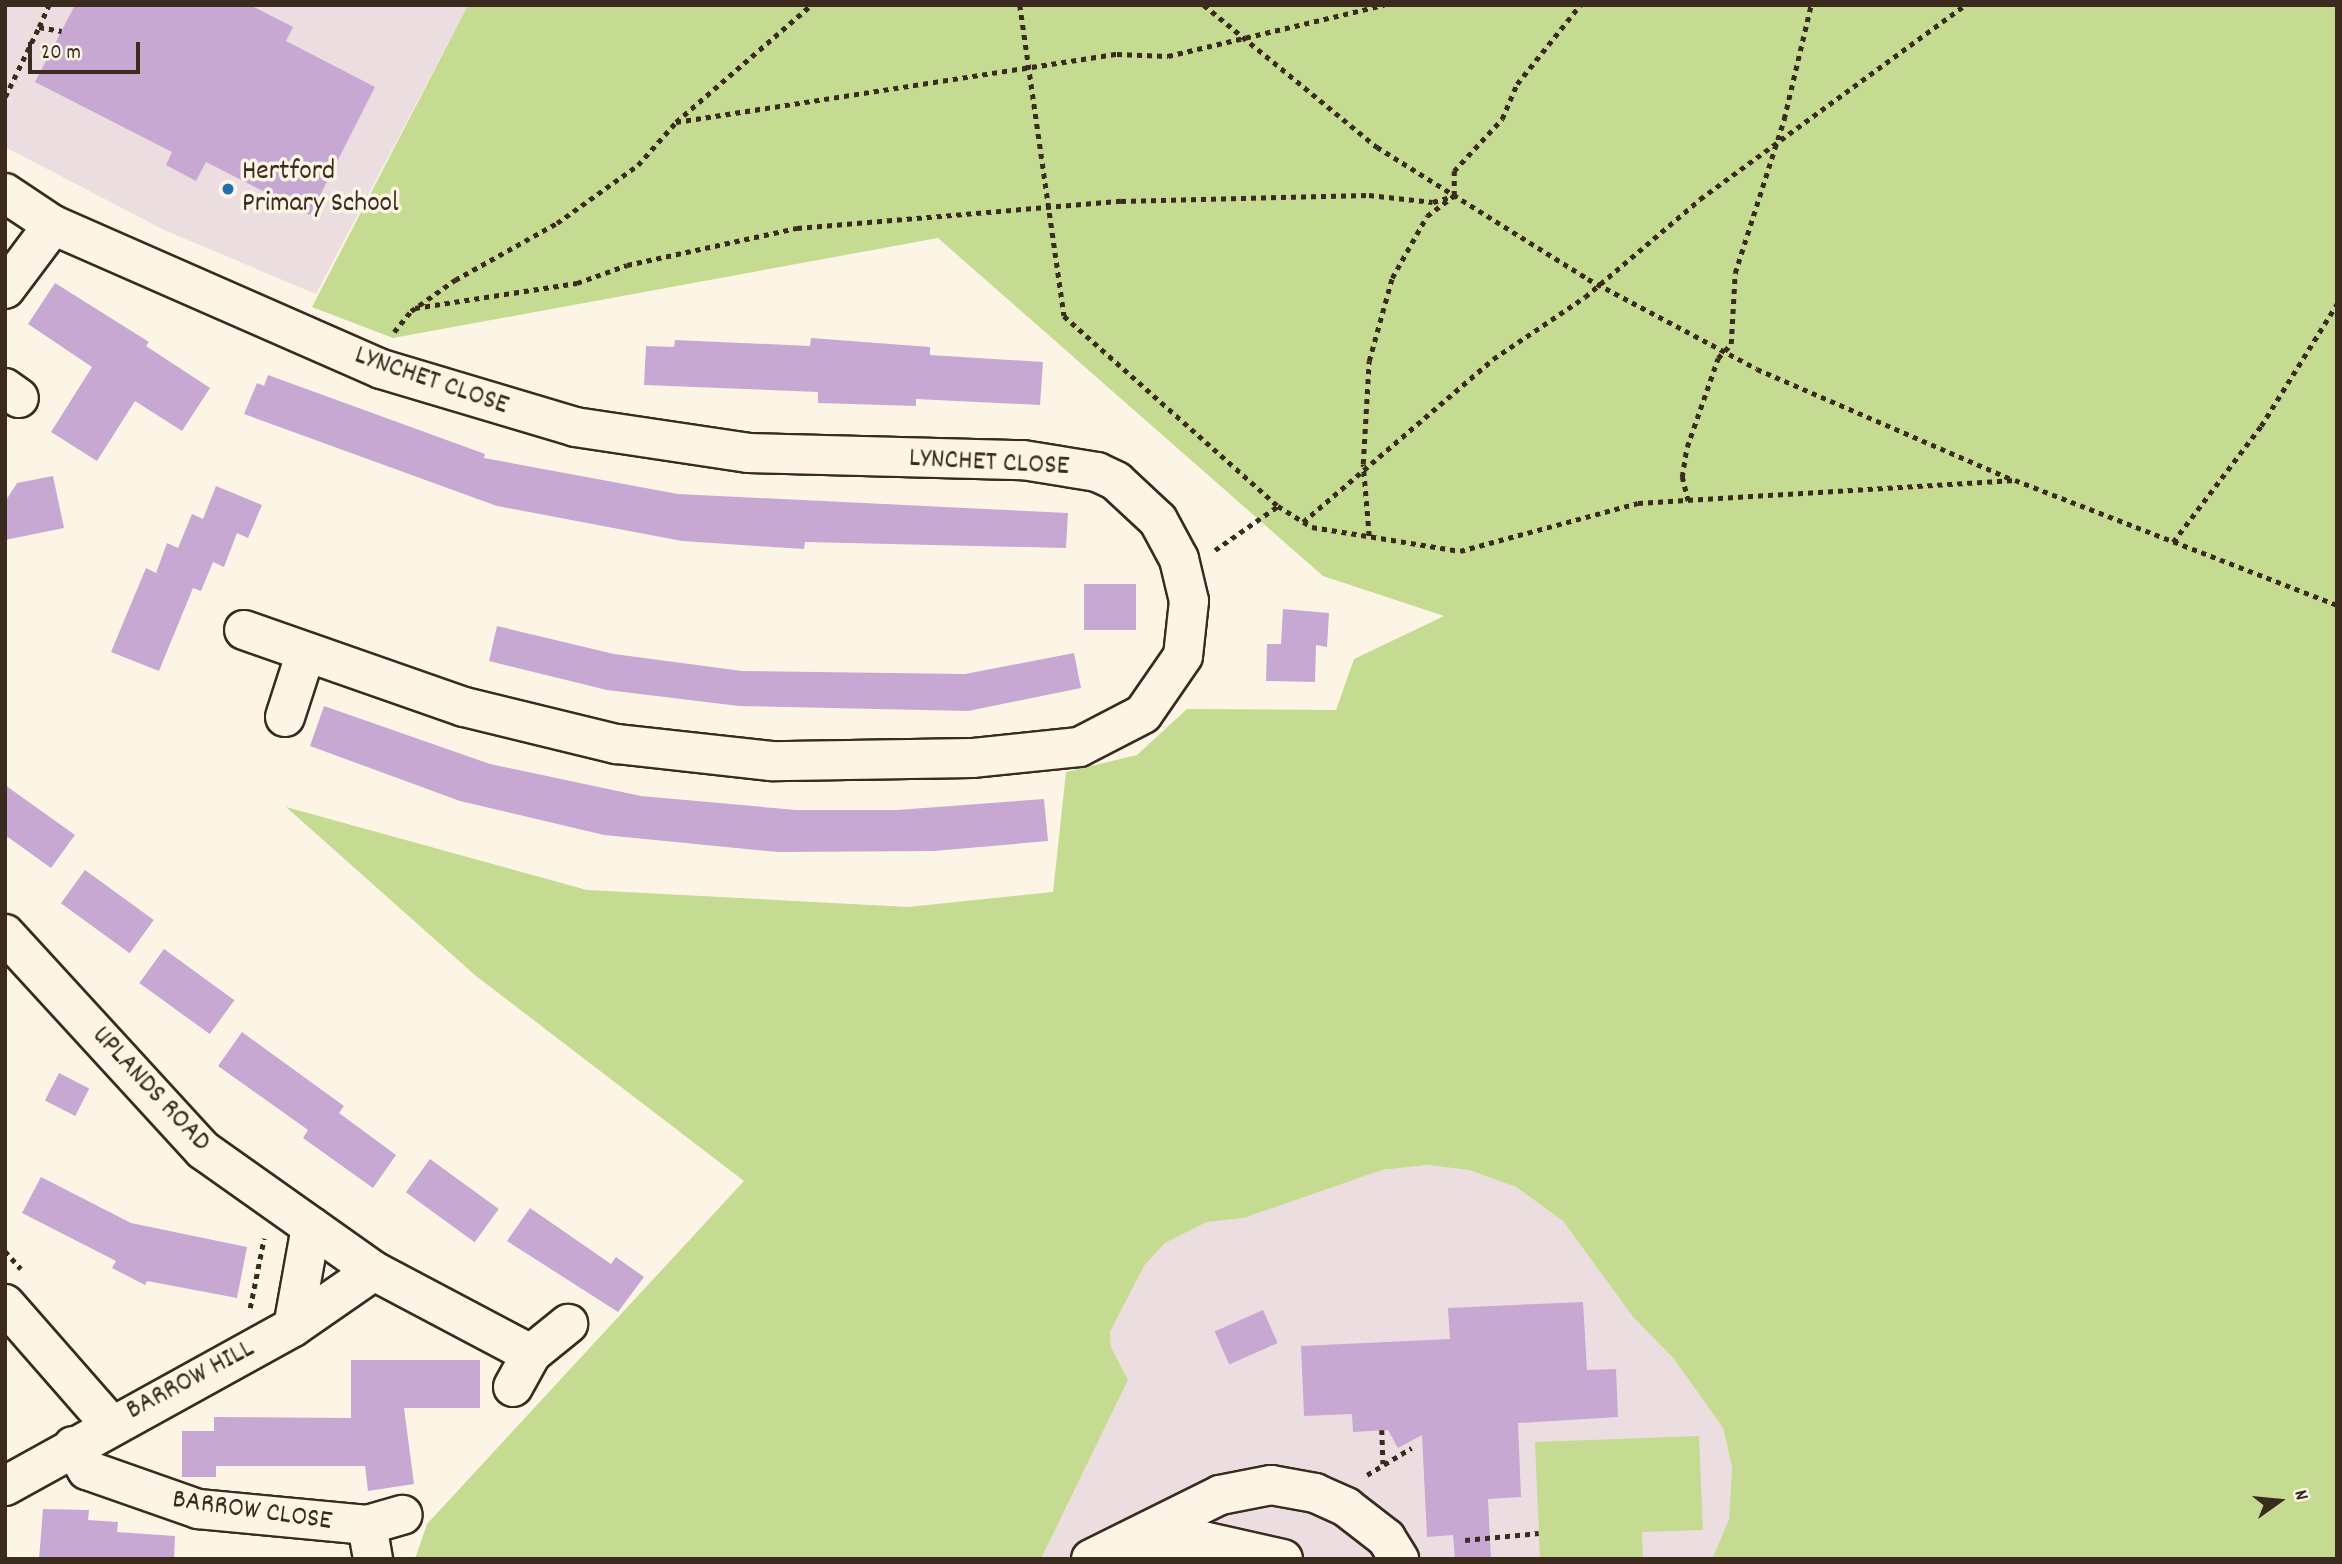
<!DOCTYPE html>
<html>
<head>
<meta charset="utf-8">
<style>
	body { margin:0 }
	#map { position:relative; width:2342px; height:1564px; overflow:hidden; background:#fcf5e5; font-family:Dekko,sans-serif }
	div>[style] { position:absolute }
	.built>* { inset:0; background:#ecdee0 }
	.green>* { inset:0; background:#c4db91 }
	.building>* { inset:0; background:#c7a8d3; transform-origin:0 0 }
	.path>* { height:4.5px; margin-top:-2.25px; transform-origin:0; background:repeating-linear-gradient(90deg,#3b2a1e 0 5px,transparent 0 10px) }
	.roads { filter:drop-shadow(2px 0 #3b2a1e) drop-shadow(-2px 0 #3b2a1e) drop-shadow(0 2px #3b2a1e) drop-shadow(0 -2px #3b2a1e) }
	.minor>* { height:38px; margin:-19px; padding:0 19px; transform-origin:19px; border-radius:19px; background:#fcf5e5 }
	.dots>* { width:19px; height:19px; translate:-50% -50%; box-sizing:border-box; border:4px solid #fcf5e5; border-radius:50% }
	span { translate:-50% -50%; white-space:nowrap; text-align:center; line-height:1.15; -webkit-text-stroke:7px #fcf5e5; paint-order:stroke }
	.poi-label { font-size:28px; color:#3b2a1e }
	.left { translate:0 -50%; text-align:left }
	.street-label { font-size:28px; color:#3b2a1e }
	.frame { position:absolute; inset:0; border:7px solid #3b2a1e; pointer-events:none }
	.north { position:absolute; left:2244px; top:1466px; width:70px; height:70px; -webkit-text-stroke:5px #fcf5e5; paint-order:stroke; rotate:75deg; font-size:19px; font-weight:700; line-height:28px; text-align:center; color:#3b2a1e }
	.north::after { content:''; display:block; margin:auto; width:24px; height:32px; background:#3b2a1e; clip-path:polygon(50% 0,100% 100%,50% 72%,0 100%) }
	.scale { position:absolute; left:28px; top:42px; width:112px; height:32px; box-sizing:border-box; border:4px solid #3b2a1e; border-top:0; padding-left:9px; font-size:21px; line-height:24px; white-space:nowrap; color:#3b2a1e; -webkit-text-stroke:5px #fcf5e5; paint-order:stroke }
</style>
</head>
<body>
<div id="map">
	<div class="built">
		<i style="clip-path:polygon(5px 5px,468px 5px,316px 294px,164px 230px,5px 147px)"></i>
		<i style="clip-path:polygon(1427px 1165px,1469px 1170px,1516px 1187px,1563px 1221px,1633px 1317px,1674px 1359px,1723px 1428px,1732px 1467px,1729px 1519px,1712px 1559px,1041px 1559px,1128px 1380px,1111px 1347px,1110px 1332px,1144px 1266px,1165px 1243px,1207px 1222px,1244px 1218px,1382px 1170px)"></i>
	</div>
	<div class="green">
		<i style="clip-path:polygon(468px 5px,2337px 5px,2337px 1559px,1712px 1559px,1729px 1519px,1732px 1467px,1723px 1428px,1674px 1359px,1633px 1317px,1563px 1221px,1516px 1187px,1469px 1170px,1427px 1165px,1382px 1170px,1244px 1218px,1207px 1222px,1165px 1243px,1144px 1266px,1110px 1332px,1111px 1347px,1128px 1380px,1041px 1559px,415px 1559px,427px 1524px,744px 1181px,476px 976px,286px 807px,587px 890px,908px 907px,1053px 892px,1066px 772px,1137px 755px,1187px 709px,1336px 710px,1354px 659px,1444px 616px,1323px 576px,938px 238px,393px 338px,312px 307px)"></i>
		<i style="clip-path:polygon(1699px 1436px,1703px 1530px,1642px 1532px,1643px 1559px,1540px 1559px,1535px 1442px)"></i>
	</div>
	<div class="building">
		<i style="clip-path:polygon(75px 5px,250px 5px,293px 27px,286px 41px,375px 87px,310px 215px,206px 162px,196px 181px,166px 165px,172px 152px,35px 82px)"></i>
		<i style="clip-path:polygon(55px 283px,149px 342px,146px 346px,210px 388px,182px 431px,135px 401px,97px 461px,51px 432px,92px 367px,28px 324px)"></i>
		<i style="clip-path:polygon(811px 338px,930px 347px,930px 355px,1043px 362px,1040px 405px,916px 399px,916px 406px,818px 403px,818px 392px,644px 385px,646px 346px,674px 347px,675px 340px,810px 346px)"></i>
		<i style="clip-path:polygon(268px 375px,485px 454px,484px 458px,678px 494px,1068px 513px,1066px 548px,805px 542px,804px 549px,682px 541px,497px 506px,244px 414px,257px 383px,264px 386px)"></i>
		<i style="clip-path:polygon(53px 476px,64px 528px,5px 540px,5px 502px,17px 483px)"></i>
		<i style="clip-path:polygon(216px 486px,262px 505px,248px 538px,237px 533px,224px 567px,213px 562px,201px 591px,193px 588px,159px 671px,111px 652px,146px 568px,156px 573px,167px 543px,178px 548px,192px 514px,203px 519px)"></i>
		<i style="left:1084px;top:584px;width:52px;height:46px"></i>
		<i style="clip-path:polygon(1283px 609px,1329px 613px,1327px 647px,1316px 645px,1315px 682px,1266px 681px,1267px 644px,1281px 644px)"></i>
		<i style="clip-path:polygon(497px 626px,614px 654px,742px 671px,965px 674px,1074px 653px,1081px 688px,968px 711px,739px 706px,607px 690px,489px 661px)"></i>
		<i style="clip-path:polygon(324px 706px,490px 764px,641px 796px,796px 810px,897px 810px,1044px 799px,1048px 841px,934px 851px,778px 852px,604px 835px,460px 801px,310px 746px)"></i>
		<i style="clip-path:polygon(5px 785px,75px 835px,51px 868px,5px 835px)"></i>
		<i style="left:85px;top:870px;width:85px;height:41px;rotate:36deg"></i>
		<i style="left:164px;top:949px;width:87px;height:42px;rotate:36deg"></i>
		<i style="clip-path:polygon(242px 1032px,344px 1106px,339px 1113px,396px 1155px,373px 1188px,303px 1138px,308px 1130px,218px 1066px)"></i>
		<i style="left:59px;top:1073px;width:34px;height:31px;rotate:27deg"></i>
		<i style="left:430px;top:1159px;width:85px;height:41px;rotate:36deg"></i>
		<i style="clip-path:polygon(41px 1177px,131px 1223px,247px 1247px,237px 1298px,147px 1281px,145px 1285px,112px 1268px,116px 1261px,22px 1213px)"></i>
		<i style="clip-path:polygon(530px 1208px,611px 1264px,616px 1257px,644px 1277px,618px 1312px,507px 1241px)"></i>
		<i style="clip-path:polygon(1583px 1302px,1587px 1370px,1616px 1369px,1618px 1417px,1518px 1423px,1521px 1497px,1488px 1499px,1491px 1559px,1455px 1559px,1453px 1535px,1427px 1537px,1422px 1435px,1398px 1448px,1388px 1430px,1353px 1432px,1352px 1414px,1304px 1416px,1301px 1346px,1450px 1339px,1448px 1308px)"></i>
		<i style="left:1263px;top:1310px;width:36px;height:53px;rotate:66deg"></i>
		<i style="clip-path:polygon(351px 1360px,480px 1360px,480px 1408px,404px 1408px,414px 1484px,368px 1491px,365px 1466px,216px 1466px,216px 1477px,182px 1477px,182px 1431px,214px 1431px,214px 1417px,351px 1418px)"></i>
		<i style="clip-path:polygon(43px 1509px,89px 1510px,88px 1520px,118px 1522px,117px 1532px,175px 1536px,174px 1559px,39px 1559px)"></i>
	</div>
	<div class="path">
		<i style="left:1020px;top:5px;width:314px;rotate:81.9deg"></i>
		<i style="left:1064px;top:316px;width:286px;rotate:41.6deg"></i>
		<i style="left:1278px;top:506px;width:40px;rotate:32deg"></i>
		<i style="left:1312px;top:527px;width:150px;rotate:9.2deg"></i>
		<i style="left:1460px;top:551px;width:184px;rotate:-15.1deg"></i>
		<i style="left:1638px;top:503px;width:378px;rotate:-3.5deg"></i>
		<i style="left:2015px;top:480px;width:345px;rotate:21.2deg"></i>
		<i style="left:1204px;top:5px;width:224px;rotate:39.4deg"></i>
		<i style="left:1377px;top:147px;width:249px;rotate:32deg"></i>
		<i style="left:1588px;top:279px;width:191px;rotate:28deg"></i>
		<i style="left:1757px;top:369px;width:277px;rotate:23.4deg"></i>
		<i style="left:39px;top:27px;width:24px;rotate:-66deg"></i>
		<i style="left:5px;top:97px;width:78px;rotate:-64.1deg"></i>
		<i style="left:39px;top:27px;width:23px;rotate:10deg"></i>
		<i style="left:676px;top:122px;width:446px;rotate:-8.8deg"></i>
		<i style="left:1117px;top:54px;width:51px;rotate:2.2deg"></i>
		<i style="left:1168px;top:56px;width:222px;rotate:-13.3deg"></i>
		<i style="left:415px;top:308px;width:164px;rotate:-8.8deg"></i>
		<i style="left:577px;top:283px;width:53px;rotate:-19.8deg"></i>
		<i style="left:627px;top:265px;width:174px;rotate:-12.3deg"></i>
		<i style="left:797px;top:228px;width:325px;rotate:-4.8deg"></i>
		<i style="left:1121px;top:201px;width:248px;rotate:-1.4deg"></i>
		<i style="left:1369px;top:195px;width:64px;rotate:6.2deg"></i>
		<i style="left:1433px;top:202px;width:22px;rotate:-16deg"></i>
		<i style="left:394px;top:332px;width:27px;rotate:-51deg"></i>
		<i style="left:411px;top:311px;width:54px;rotate:-35.2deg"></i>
		<i style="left:455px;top:280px;width:117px;rotate:-29.2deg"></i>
		<i style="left:557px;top:223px;width:100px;rotate:-35.6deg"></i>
		<i style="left:638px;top:165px;width:57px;rotate:-48.5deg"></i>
		<i style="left:676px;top:122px;width:179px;rotate:-40.9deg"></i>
		<i style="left:1688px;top:501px;width:25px;rotate:-104deg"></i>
		<i style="left:1682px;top:477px;width:30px;rotate:-81deg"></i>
		<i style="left:1687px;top:447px;width:94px;rotate:-70.8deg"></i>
		<i style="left:1718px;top:358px;width:19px;rotate:-47deg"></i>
		<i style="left:1731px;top:344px;width:71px;rotate:-86.8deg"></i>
		<i style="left:1735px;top:273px;width:162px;rotate:-72.3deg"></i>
		<i style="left:1784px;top:119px;width:117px;rotate:-76.7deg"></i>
		<i style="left:1303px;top:522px;width:250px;rotate:-40.6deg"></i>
		<i style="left:1493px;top:359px;width:111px;rotate:-34deg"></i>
		<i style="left:1585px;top:297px;width:151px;rotate:-40.4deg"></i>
		<i style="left:1700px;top:199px;width:328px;rotate:-36.2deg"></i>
		<i style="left:1369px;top:536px;width:72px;rotate:-94.8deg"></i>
		<i style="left:1363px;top:464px;width:103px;rotate:-86.7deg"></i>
		<i style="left:1369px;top:361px;width:86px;rotate:-74.5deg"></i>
		<i style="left:1392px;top:278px;width:71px;rotate:-60.6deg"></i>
		<i style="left:1427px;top:216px;width:34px;rotate:-37deg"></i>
		<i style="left:1454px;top:196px;width:25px;rotate:-90deg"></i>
		<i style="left:1454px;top:171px;width:71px;rotate:-47.3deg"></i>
		<i style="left:1502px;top:119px;width:38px;rotate:-67deg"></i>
		<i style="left:1517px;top:84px;width:101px;rotate:-51.4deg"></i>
		<i style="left:2173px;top:542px;width:146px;rotate:-52.8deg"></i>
		<i style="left:2261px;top:426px;width:144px;rotate:-58.1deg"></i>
		<i style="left:1215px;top:550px;width:77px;rotate:-34.9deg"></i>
		<i style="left:5px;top:1251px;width:24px;rotate:48deg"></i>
		<i style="left:250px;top:1308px;width:71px;rotate:-78.7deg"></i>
		<i style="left:1382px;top:1430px;width:34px;rotate:88deg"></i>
		<i style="left:1367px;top:1475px;width:52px;rotate:-31.5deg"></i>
		<i style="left:1465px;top:1540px;width:74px;rotate:-5.4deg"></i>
	</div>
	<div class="roads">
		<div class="minor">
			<i style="left:5px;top:193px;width:58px;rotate:33.7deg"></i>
			<i style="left:53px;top:225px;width:358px;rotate:23.7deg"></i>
			<i style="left:381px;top:369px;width:202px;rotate:16.6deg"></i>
			<i style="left:575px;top:427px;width:175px;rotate:8.5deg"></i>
			<i style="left:748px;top:453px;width:275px;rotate:1.5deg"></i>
			<i style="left:1023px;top:460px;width:75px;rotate:9.2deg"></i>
			<i style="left:1097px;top:472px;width:21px;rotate:25deg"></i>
			<i style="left:1116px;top:481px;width:57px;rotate:42.9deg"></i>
			<i style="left:1158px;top:520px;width:44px;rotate:61.7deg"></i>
			<i style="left:1179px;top:559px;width:43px;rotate:76.6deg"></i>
			<i style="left:1189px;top:601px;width:55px;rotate:96.2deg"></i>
			<i style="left:1183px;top:656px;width:70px;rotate:124.6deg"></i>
			<i style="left:1143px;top:714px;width:72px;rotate:152.7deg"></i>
			<i style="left:1079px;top:747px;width:108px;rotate:174.1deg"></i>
			<i style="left:972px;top:758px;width:201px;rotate:179.1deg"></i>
			<i style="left:771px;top:761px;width:156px;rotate:-173.7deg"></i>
			<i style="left:616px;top:744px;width:156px;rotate:-166.3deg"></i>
			<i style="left:464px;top:707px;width:233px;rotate:-160.7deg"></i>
			<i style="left:5px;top:289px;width:80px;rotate:-53.1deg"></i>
			<i style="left:5px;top:388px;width:17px;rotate:36deg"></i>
			<i style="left:285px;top:717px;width:68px;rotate:-72.1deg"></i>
			<i style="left:5px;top:934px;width:293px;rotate:47.5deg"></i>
			<i style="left:203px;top:1150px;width:209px;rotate:35.3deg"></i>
			<i style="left:374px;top:1271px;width:178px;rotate:27.9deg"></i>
			<i style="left:5px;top:1304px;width:159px;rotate:48.8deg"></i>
			<i style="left:293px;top:1327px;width:102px;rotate:-79.8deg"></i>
			<i style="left:513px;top:1387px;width:38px;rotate:-61deg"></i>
			<i style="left:531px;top:1354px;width:48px;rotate:-39deg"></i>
			<i style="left:73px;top:1446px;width:28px;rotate:60deg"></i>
			<i style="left:87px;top:1470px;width:118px;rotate:19.4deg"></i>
			<i style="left:198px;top:1509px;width:170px;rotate:5.4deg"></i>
			<i style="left:367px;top:1525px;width:37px;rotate:-16deg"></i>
			<i style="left:5px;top:1486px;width:329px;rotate:-28.9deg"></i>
			<i style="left:293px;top:1327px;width:98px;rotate:-34.7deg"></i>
			<i style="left:367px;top:1525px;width:35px;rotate:80deg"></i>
			<i style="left:1139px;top:1540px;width:64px;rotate:0.9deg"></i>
			<i style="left:1203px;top:1541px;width:82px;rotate:12.7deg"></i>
			<i style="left:1091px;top:1559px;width:144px;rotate:-26.4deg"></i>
			<i style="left:1220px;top:1495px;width:52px;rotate:-11.1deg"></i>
			<i style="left:1271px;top:1485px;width:45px;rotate:10.3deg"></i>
			<i style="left:1315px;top:1493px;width:34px;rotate:24deg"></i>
			<i style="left:1346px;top:1507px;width:51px;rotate:37.8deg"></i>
			<i style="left:1386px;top:1538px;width:25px;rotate:58deg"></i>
		</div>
	</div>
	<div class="dots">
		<i style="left:228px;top:189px;background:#1f6fb2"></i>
	</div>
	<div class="poi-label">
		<span class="left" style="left:242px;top:189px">Hertford<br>Primary School</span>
	</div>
	<div class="street-label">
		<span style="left:431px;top:382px;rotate:19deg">LYNCHET CLOSE</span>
		<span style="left:989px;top:464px;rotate:3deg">LYNCHET CLOSE</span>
		<span style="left:150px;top:1090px;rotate:47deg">UPLANDS ROAD</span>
		<span style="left:191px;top:1381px;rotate:-28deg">BARROW HILL</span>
		<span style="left:252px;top:1512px;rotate:8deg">BARROW CLOSE</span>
	</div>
	<div class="frame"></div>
	<div class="north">N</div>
	<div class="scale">20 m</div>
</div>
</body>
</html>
